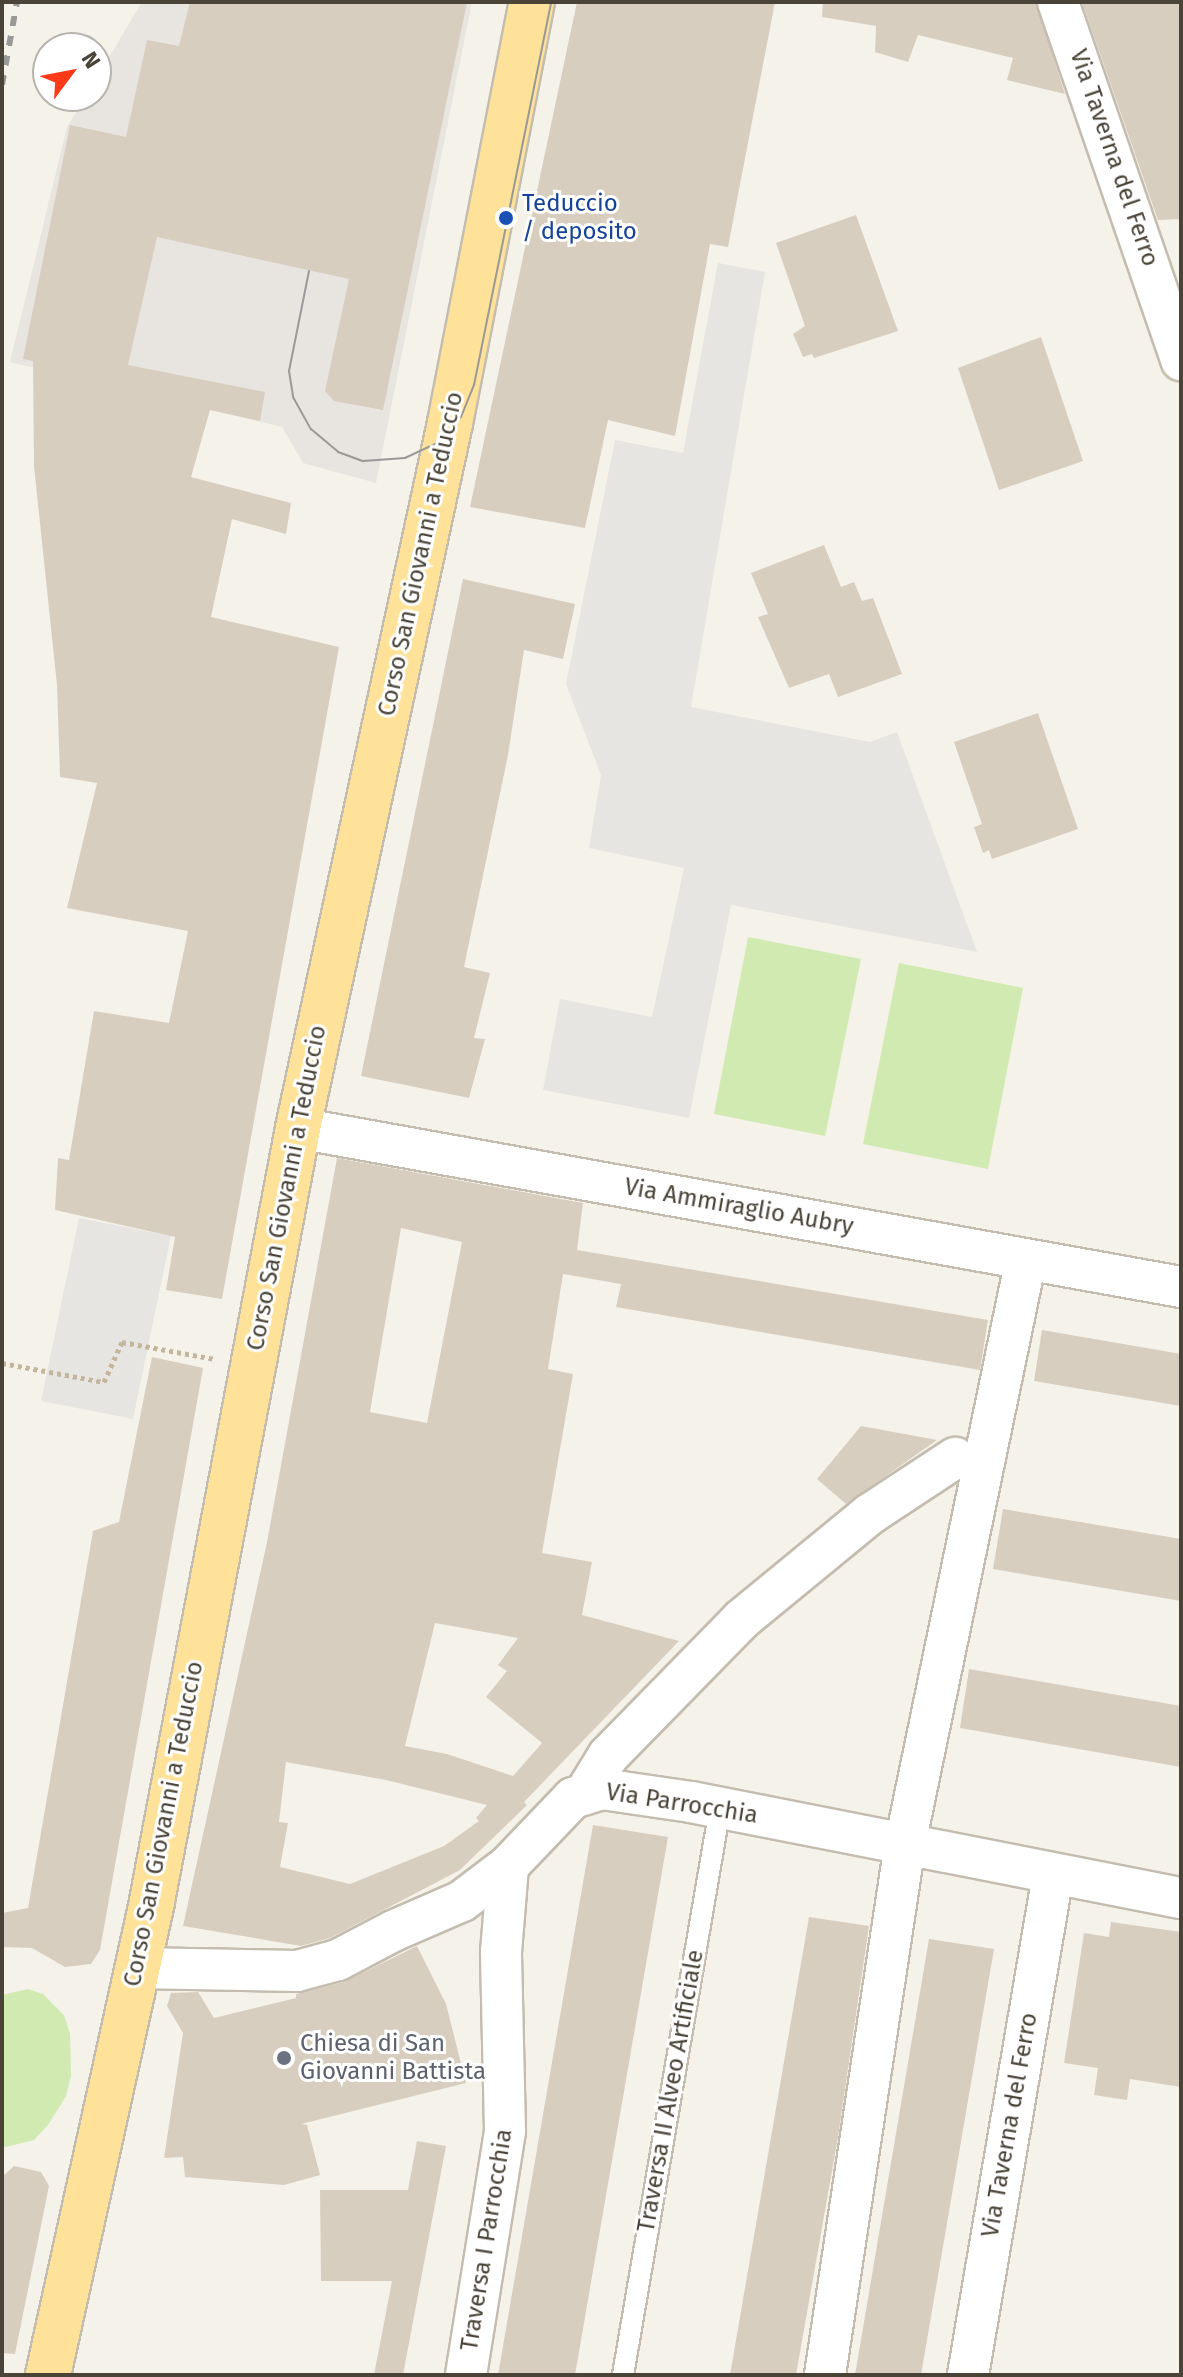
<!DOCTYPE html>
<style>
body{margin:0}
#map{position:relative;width:1183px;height:2377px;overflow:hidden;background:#f5f2ea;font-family:"Fira Sans",sans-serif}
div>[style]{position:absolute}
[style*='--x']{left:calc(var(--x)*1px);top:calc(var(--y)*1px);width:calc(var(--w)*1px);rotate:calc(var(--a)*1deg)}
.industrial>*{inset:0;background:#e8e4df}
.green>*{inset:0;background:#d1eab2}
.parking>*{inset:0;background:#e7e5e2}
.building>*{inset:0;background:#d8cebf}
.path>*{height:5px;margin-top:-2.5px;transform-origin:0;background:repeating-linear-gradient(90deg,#c4b69d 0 4px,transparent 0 8px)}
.roads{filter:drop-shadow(2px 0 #c4bdaf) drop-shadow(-2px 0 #c4bdaf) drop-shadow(0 2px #c4bdaf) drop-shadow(0 -2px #c4bdaf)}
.service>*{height:20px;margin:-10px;padding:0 10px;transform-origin:10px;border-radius:10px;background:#fff}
.minor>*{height:40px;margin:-20px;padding:0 20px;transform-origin:20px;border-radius:20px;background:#fff}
.primary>*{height:44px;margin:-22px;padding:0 22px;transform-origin:22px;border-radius:22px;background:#ffe29a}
.tram>*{height:2px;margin:-1px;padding:0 1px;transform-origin:1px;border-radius:1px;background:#999}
.rail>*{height:6px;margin-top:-3px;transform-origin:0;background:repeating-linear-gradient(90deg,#999 0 10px,transparent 0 20px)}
.dots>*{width:22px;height:22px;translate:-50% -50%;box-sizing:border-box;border:4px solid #fff;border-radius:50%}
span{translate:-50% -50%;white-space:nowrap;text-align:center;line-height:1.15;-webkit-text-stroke:6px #fff;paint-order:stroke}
.street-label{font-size:24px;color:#4a4338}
.transit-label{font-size:24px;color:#164399}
.left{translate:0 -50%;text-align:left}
.worship-label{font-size:24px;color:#5b616d}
.frame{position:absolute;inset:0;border:4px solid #4a4338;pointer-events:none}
.north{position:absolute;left:32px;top:32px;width:80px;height:80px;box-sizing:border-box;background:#fff;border:2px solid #b7b4af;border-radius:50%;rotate:58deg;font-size:22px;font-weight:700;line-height:32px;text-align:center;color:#4a4338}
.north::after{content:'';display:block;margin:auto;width:28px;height:36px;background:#ff3a18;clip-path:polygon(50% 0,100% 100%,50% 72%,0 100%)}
</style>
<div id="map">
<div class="industrial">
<div style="clip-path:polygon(142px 2px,472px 2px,376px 483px,303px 463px,282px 427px,10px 362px,67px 127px,86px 96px,96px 96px,96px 79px)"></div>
</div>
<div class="green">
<div style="clip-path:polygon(748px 937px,861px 959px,825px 1136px,714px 1114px)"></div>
<div style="clip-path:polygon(899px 963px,1023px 988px,988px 1169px,863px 1144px)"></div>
<div style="clip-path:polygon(28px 1989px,43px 1994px,64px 2015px,70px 2034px,71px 2076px,66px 2096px,48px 2125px,34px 2140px,6px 2147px,2px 2146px,2px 1995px)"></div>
</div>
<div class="parking">
<div style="clip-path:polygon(718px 263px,765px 272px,691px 707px,870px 742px,897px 732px,977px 952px,731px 905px,689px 1118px,543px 1090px,560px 999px,652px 1017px,684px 868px,589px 848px,601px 775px,566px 684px,615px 440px,683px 453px)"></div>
<div style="clip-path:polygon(79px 1218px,171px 1236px,133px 1419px,41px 1401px)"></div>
</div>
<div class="building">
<div style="clip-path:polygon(190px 2px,467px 2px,383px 410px,334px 401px,325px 391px,349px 279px,157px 237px,128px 365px,265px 392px,260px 421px,210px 410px,191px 477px,291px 503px,286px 534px,232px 519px,211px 617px,339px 647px,222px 1299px,166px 1290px,175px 1237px,55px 1210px,58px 1158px,69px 1160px,94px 1011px,169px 1023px,188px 931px,67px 908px,97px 783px,60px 777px,57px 685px,34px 466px,33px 361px,23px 359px,70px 125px,126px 137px,147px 40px,179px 46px)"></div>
<div style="clip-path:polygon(577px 2px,775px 2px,728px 247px,710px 244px,675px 436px,608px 420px,585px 528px,470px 507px)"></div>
<div style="clip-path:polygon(823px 2px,1036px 2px,1065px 94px,1007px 80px,1013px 58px,918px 35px,908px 62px,875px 52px,876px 26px,822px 17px)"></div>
<div style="clip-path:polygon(1082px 2px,1181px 2px,1181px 219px,1158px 220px)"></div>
<div style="clip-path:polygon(856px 215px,898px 331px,814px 358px,812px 354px,803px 357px,793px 334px,805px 326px,776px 243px)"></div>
<div style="clip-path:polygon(1041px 337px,1083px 461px,999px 490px,958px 368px)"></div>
<div style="clip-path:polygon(824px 545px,841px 587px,854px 582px,862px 601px,873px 598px,902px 674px,838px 697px,829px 674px,789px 688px,758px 617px,768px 614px,751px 573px)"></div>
<div style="clip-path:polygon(463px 579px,575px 604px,563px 659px,524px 650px,508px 755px,464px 967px,490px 973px,474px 1038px,485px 1039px,469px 1098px,361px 1076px)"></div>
<div style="clip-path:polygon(1038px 713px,1078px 829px,992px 859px,989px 850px,983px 853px,974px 827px,982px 824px,954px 742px)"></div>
<div style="clip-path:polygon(evenodd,337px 1158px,583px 1203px,577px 1250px,988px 1320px,980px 1370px,616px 1307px,621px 1284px,563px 1274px,548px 1369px,573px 1374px,542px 1553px,592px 1562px,582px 1615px,679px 1641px,524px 1802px,527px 1805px,460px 1870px,330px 1938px,301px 1946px,183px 1926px,267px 1542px,337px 1158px,401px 1228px,462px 1242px,427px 1423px,370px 1412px,401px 1228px,337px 1158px,435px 1623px,518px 1638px,498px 1665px,507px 1671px,486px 1697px,542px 1743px,513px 1776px,447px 1754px,405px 1746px,435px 1623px,337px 1158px,286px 1762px,386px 1780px,487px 1805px,476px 1818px,479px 1821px,444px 1846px,350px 1884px,280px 1867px,288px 1823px,279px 1822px,286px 1762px)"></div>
<div style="clip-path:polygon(1042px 1330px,1181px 1354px,1181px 1406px,1034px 1381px)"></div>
<div style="clip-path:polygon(152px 1357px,203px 1368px,100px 1950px,91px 1964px,65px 1967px,32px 1948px,2px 1947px,2px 1913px,28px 1908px,93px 1531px,119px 1522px)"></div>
<div style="clip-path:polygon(861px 1426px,937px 1440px,846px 1504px,817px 1479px)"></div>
<div style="clip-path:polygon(1003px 1509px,1181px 1539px,1181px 1601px,993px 1569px)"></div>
<div style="clip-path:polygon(969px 1669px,1181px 1706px,1181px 1767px,960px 1728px)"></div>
<div style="clip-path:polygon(593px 1825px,668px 1837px,575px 2375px,498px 2375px)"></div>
<div style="clip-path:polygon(809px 1917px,869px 1926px,838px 2137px,796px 2375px,730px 2375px)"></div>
<div style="clip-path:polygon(1111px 1922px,1181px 1932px,1181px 2087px,1130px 2079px,1127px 2100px,1094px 2095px,1098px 2068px,1064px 2063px,1084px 1933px,1109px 1937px)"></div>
<div style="clip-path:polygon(929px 1939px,994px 1949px,921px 2375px,855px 2375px)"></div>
<div style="clip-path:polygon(417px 1946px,446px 2004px,466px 2083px,301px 2124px,307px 2125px,320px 2175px,284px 2185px,185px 2177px,183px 2157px,164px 2158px,183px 2033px,167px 2006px,171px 1993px,198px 1992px,214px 2018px,296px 1998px,296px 1994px,344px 1982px)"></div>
<div style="clip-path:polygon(417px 2141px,446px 2146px,403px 2375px,374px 2375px,392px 2281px,321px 2281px,320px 2190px,408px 2190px)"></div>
<div style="clip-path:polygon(14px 2166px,41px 2172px,49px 2186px,15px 2354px,2px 2353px,2px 2177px)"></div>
</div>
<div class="path">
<div style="--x:2;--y:1363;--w:104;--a:10.6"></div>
<div style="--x:104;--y:1382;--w:44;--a:-65.8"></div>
<div style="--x:122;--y:1342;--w:95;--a:10.4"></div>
</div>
<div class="roads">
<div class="service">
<div style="--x:623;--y:2375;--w:575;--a:-80.29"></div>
</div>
<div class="minor">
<div style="--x:1058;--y:2;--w:379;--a:71"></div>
<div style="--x:298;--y:1128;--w:897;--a:10.21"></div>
<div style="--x:586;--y:1792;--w:42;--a:-58.6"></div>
<div style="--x:608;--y:1756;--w:192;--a:-45.6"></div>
<div style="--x:742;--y:1619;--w:166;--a:-39.4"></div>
<div style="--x:870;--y:1514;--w:102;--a:-33.4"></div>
<div style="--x:137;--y:1968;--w:160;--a:1.1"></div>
<div style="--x:297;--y:1971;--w:42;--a:-15"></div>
<div style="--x:338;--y:1960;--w:62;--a:-27.8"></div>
<div style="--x:393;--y:1931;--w:75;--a:-23.5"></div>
<div style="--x:462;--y:1901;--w:58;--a:-37.3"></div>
<div style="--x:508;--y:1866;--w:94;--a:-46.3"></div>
<div style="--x:573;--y:1798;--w:30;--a:-17"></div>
<div style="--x:602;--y:1789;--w:90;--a:8.3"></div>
<div style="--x:691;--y:1802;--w:499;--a:11.1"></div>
<div style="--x:466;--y:2375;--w:247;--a:-80.9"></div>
<div style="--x:505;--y:2131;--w:179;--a:-91.3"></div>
<div style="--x:501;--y:1952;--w:86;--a:-85.3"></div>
<div style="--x:825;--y:2375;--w:537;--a:-81.43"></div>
<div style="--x:905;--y:1844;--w:597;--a:-78.31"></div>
<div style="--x:968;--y:2375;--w:507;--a:-80.35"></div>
</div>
<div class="primary">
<div style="--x:48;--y:2375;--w:485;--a:-77.6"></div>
<div style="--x:152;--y:1901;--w:787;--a:-79.3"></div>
<div style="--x:298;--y:1128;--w:721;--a:-77.83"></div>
<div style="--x:450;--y:423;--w:429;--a:-79"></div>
</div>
</div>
<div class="tram">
<div style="--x:309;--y:271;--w:102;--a:101.3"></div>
<div style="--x:289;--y:371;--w:26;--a:81"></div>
<div style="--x:293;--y:397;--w:37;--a:61"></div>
<div style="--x:311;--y:429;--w:35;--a:40"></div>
<div style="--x:338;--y:452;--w:27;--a:20"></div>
<div style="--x:363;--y:461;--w:42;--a:-4.1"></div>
<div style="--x:405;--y:458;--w:38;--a:-25"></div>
<div style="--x:439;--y:442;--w:33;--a:-49"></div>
<div style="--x:461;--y:417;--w:35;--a:-68"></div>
<div style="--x:474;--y:385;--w:391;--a:-78.6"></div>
</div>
<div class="rail">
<div style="--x:2;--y:85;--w:84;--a:-79.8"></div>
</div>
<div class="dots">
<div style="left:506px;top:218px;background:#1a4fb4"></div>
<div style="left:284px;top:2058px;background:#6b7280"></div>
</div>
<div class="street-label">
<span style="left:1114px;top:158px;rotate:71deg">Via Taverna del Ferro</span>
<span style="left:421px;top:554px;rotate:-78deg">Corso San Giovanni a Teduccio</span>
<span style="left:287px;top:1188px;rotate:-79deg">Corso San Giovanni a Teduccio</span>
<span style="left:739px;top:1207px;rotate:10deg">Via Ammiraglio Aubry</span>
<span style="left:682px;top:1804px;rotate:9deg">Via Parrocchia</span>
<span style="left:164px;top:1824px;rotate:-79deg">Corso San Giovanni a Teduccio</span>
<span style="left:671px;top:2091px;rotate:-80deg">Traversa II Alveo Artificiale</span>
<span style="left:1010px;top:2125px;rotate:-80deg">Via Taverna del Ferro</span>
<span style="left:487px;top:2240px;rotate:-81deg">Traversa I Parrocchia</span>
</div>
<div class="transit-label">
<span class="left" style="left:522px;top:218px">Teduccio<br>/ deposito</span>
</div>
<div class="worship-label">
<span class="left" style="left:300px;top:2058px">Chiesa di San<br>Giovanni Battista</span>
</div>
<div class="frame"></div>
<div class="north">N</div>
</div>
